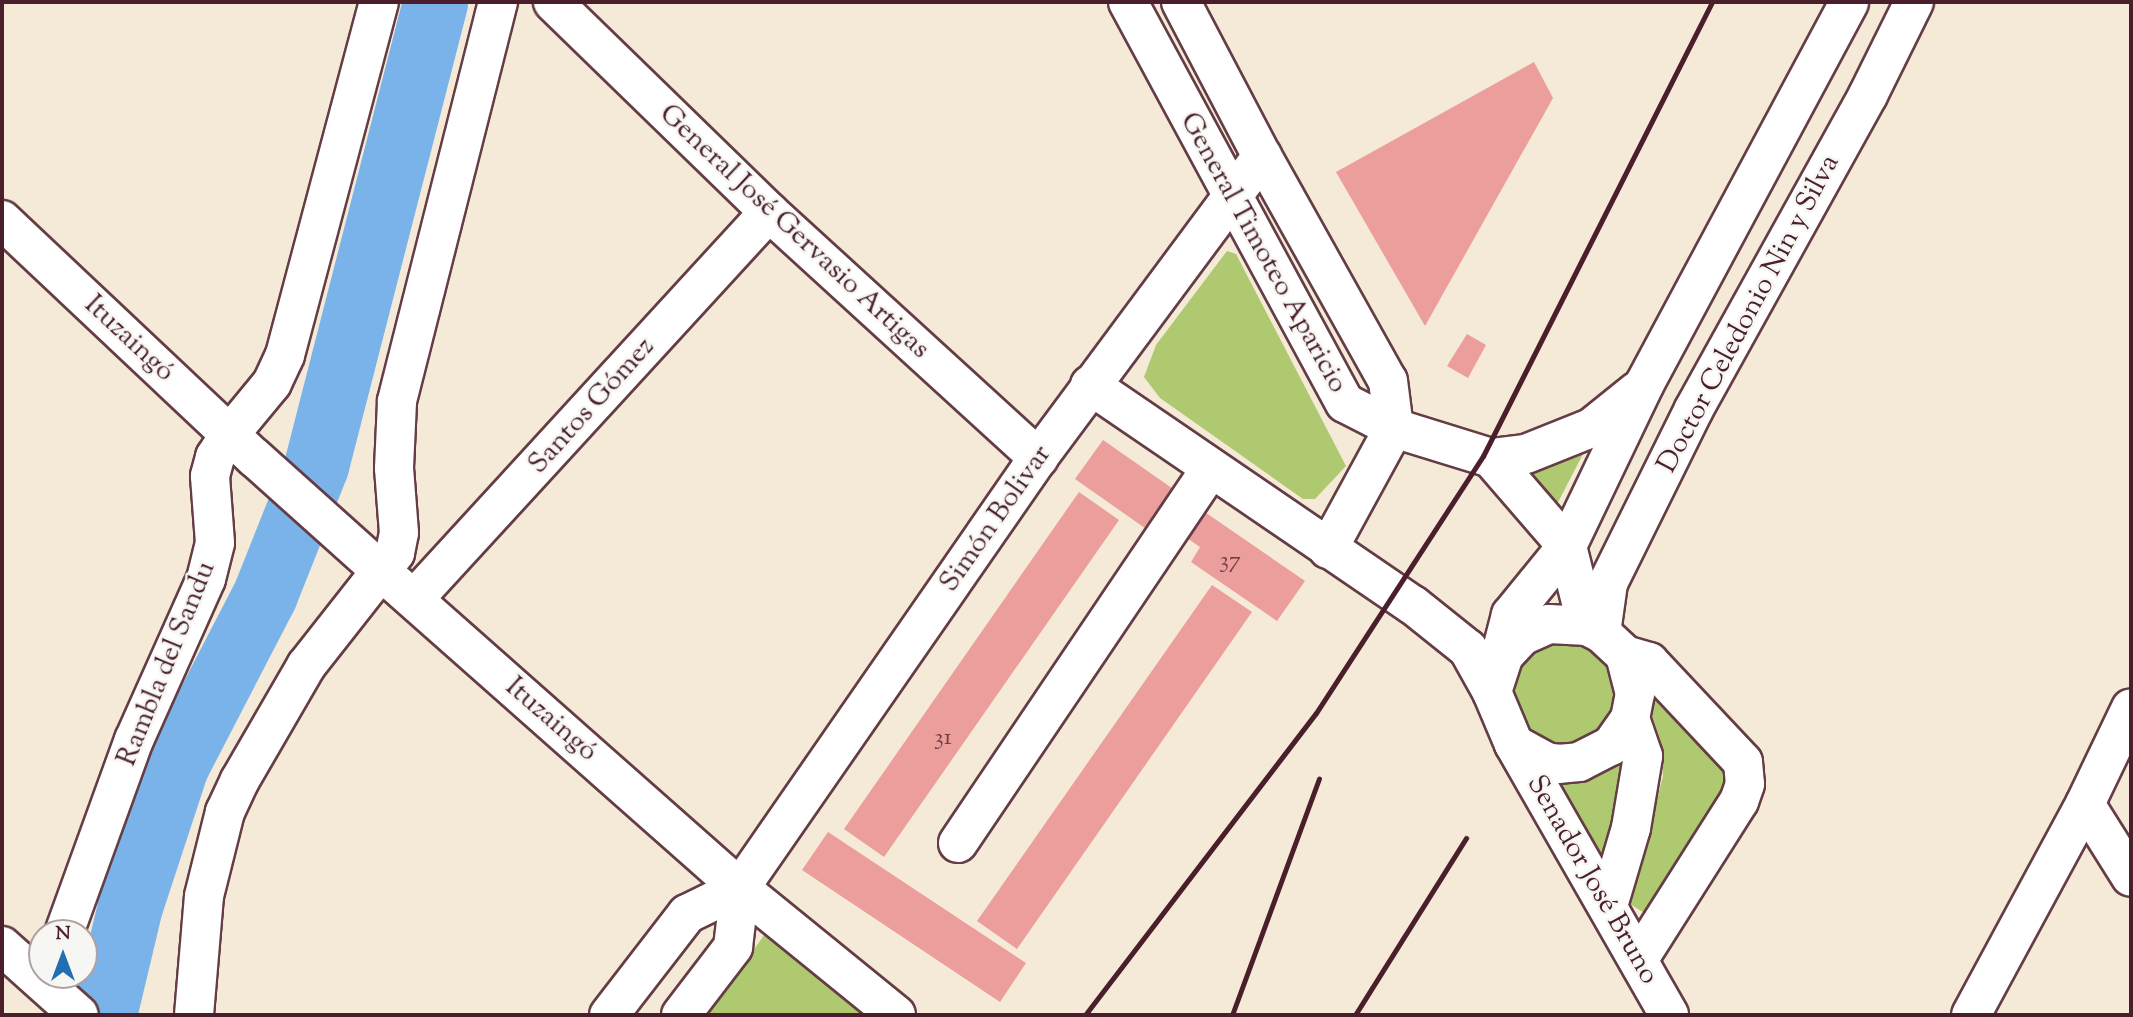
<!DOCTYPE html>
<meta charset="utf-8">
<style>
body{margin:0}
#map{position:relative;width:2133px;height:1017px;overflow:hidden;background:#f5e9d7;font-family:"Sorts Mill Goudy",serif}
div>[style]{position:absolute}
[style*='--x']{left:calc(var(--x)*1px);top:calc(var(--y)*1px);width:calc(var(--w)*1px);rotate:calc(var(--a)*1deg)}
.green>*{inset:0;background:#aec96f}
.round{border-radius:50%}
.river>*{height:65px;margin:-32.5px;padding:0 32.5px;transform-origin:32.5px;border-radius:32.5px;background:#79b3ea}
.building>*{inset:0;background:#eb9e9b}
.roads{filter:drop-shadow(2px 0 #643d45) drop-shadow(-2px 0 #643d45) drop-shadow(0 2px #643d45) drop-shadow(0 -2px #643d45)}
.minor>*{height:38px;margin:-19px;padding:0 19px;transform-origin:19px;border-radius:19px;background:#fff}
.rail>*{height:5px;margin:-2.5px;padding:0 2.5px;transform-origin:2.5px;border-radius:2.5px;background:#4a1f2b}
span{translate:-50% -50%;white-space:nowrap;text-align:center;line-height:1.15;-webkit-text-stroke:5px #f6f6f2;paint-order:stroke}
.number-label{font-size:24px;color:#723f47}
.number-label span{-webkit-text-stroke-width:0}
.street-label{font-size:28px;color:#4a1f2b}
.frame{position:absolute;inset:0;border:4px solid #4a1f2b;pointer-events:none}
.north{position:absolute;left:28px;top:919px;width:70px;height:70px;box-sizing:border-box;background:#f6f6f2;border:2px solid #b1a0a2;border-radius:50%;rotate:0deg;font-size:19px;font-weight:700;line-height:28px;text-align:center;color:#4a1f2b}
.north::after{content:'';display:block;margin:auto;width:24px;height:32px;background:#1f6fb2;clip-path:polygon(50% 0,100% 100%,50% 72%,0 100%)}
</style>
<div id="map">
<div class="green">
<div style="clip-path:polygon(1227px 251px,1236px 254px,1346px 466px,1315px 499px,1303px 499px,1160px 398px,1144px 377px,1156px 345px)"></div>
<div style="clip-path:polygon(1583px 454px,1555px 508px,1514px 466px,1565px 458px)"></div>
<div class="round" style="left:1515px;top:643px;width:100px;height:100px"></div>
<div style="clip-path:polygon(1637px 671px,1729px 769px,1732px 787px,1646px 914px,1630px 904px,1663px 776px,1660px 739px)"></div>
<div style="clip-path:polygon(1618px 763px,1626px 767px,1605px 874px,1556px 781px,1598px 775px)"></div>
<div style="clip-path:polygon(769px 928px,884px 1015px,708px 1015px)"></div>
</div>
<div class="river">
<div style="--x:104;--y:1015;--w:112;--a:-76.6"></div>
<div style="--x:130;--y:906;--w:147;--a:-71.8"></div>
<div style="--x:176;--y:766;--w:194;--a:-62.6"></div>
<div style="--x:265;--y:594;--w:138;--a:-68.3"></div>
<div style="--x:316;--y:466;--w:479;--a:-75.6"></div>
</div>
<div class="building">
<div style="clip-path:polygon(1534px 62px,1553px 98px,1425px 326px,1336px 172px)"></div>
<div style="clip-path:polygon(1467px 334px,1486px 345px,1468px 378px,1447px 366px)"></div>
<div style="clip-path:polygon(1103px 440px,1179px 493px,1152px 533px,1075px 479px)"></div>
<div style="clip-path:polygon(1079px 492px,1119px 520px,884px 857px,844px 829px)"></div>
<div style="clip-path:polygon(1196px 506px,1305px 581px,1277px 621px,1191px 562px,1200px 547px,1178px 532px)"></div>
<div style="clip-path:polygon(1212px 585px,1252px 612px,1017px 949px,977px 921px)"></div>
<div style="clip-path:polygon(828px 832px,1026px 963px,1000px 1002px,802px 870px)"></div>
</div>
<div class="roads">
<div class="minor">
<div style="--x:553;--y:2;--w:301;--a:44.2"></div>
<div style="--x:769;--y:212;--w:365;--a:42.4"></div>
<div style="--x:1128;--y:2;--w:456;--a:61.6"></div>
<div style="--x:1345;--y:403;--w:55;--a:27"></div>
<div style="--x:1394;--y:428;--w:102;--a:17.2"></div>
<div style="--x:1491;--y:458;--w:116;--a:49.2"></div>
<div style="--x:1567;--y:546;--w:82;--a:76"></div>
<div style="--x:1181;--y:2;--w:174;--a:62.3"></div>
<div style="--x:1262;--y:156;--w:258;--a:60.8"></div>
<div style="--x:1388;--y:381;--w:47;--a:82.7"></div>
<div style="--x:2;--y:220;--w:347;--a:43.3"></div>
<div style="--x:255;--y:458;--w:168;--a:41.9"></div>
<div style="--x:380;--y:570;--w:480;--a:41.5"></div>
<div style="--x:740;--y:888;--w:201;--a:39.1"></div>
<div style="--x:1090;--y:385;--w:391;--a:34.3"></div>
<div style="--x:1413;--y:605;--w:70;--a:38.7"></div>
<div style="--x:1468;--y:649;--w:49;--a:60.8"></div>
<div style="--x:1491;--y:458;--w:35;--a:-7"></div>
<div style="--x:1526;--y:454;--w:70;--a:-21.8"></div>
<div style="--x:1591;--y:428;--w:59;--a:-38.8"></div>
<div style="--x:1328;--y:549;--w:138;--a:-61.4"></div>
<div style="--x:414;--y:599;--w:525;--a:-47.47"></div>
<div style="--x:1601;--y:633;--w:50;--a:-82"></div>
<div style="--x:1608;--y:583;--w:194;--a:-63.7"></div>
<div style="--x:1694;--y:409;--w:359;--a:-61"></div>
<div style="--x:1868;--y:95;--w:104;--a:-63.7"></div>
<div style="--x:1625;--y:655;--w:25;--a:16"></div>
<div style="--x:1649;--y:662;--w:137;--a:46.8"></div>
<div style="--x:1743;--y:762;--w:22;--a:85"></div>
<div style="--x:1745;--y:784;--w:18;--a:109"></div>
<div style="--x:1739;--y:801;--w:188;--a:122.4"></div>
<div style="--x:1497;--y:669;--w:56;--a:-75.5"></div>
<div style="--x:1511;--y:615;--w:89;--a:-50.9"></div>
<div style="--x:1567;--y:546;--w:178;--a:-64.4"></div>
<div style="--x:1644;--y:385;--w:434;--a:-61.8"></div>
<div style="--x:1514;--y:744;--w:37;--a:29"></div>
<div style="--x:1546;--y:762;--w:12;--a:9"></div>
<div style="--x:1558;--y:764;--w:21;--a:-5"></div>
<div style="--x:1579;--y:762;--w:36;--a:-27"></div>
<div style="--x:1611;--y:746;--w:33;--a:-55"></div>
<div style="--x:1630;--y:719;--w:25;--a:-79"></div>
<div style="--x:1635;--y:694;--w:40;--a:-104.4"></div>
<div style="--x:1625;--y:655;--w:33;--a:-137"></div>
<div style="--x:1601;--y:633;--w:16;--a:-153"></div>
<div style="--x:1587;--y:626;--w:38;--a:-177"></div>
<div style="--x:1549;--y:624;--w:30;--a:156"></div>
<div style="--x:1522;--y:636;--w:26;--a:133"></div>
<div style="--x:1504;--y:655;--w:39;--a:108"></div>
<div style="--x:1492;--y:692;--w:56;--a:67.1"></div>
<div style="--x:1514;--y:744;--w:312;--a:60.2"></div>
<div style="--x:2085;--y:804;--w:86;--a:57.8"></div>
<div style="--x:958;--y:843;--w:452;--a:-56"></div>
<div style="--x:1608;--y:906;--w:81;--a:-73.6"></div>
<div style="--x:1631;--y:828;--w:73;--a:-80.5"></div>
<div style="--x:1643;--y:756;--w:39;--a:-109"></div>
<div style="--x:64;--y:933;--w:205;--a:-70.1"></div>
<div style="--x:134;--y:740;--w:176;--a:-65.9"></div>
<div style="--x:206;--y:579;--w:37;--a:-76"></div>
<div style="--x:215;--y:543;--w:67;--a:-94.3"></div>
<div style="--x:210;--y:476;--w:20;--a:-75"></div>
<div style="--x:215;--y:457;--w:27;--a:-57"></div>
<div style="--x:230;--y:434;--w:66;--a:-50.5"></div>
<div style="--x:272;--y:383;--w:31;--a:-65"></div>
<div style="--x:285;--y:355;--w:365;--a:-75.1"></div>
<div style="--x:2;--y:946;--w:103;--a:41.9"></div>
<div style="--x:194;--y:1015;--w:119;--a:-85.2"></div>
<div style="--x:204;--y:896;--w:87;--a:-76"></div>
<div style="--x:225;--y:812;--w:35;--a:-65"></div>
<div style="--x:240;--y:780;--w:132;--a:-59.9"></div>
<div style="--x:306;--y:666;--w:144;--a:-51.8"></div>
<div style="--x:395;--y:553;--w:20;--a:-79"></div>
<div style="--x:399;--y:533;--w:65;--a:-94.4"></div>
<div style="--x:394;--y:468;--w:67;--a:-87.4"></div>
<div style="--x:397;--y:401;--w:412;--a:-75.8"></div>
<div style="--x:609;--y:1015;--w:128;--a:-52.3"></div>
<div style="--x:687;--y:914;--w:59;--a:-26.1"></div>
<div style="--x:681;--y:1015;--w:86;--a:-52.6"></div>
<div style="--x:733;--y:947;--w:59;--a:-83.2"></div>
<div style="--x:740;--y:888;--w:523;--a:-55.28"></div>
<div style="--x:1038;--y:458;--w:376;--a:-53.4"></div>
<div style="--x:1971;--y:1015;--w:240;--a:-61.6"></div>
<div style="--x:2085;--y:804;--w:106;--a:-64.4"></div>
</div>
</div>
<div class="rail">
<div style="--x:1085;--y:1015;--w:380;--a:-52.6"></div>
<div style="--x:1316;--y:713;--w:306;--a:-57"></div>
<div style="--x:1483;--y:456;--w:508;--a:-63.23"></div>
<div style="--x:1232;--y:1015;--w:252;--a:-69.8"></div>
<div style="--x:1355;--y:1015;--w:209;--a:-57.9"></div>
</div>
<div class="number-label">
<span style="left:1230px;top:562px">37</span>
<span style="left:943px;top:739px">31</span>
</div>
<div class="street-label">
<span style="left:794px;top:232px;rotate:43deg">General José Gervasio Artigas</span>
<span style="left:1263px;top:253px;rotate:61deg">General Timoteo Aparicio</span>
<span style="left:1749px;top:314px;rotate:-62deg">Doctor Celedonio Nin y Silva</span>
<span style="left:129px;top:339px;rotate:43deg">Ituzaingó</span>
<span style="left:592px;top:406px;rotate:-48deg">Santos Gómez</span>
<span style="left:996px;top:519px;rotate:-55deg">Simón Bolivar</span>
<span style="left:167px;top:664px;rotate:-68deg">Rambla del Sandu</span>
<span style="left:551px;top:720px;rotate:41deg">Ituzaingó</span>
<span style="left:1592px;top:880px;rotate:60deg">Senador José Bruno</span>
</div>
<div class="frame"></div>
<div class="north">N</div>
</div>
